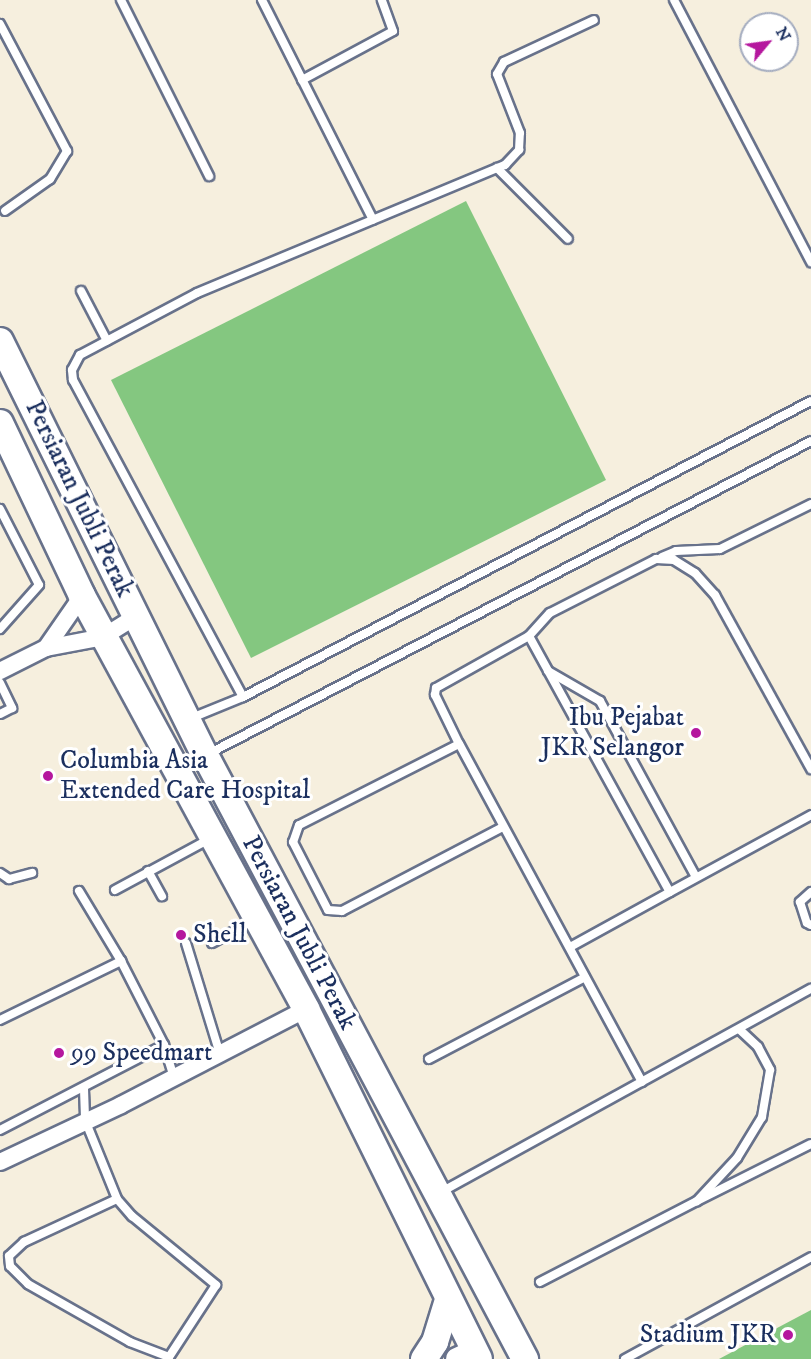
<!DOCTYPE html>
<style>
body{margin:0}
#map{position:relative;width:811px;height:1359px;overflow:hidden;background:#f6efde;font-family:"IM FELL DW Pica",serif}
div>[style]{position:absolute}
[style*='--x']{left:calc(var(--x)*1px);top:calc(var(--y)*1px);width:calc(var(--w)*1px);rotate:calc(var(--a)*1deg)}
.green>*{inset:0;background:#84c780}
.roads{filter:drop-shadow(2px 0 #68728b) drop-shadow(-2px 0 #68728b) drop-shadow(0 2px #68728b) drop-shadow(0 -2px #68728b)}
.lane>*{height:8px;margin:-4px;padding:0 4px;transform-origin:4px;border-radius:4px;background:#fff}
.street>*{height:16px;margin:-8px;padding:0 8px;transform-origin:8px;border-radius:8px;background:#fff}
.secondary>*{height:22px;margin:-11px;padding:0 11px;transform-origin:11px;border-radius:11px;background:#fff}
.primary>*{height:26px;margin:-13px;padding:0 13px;transform-origin:13px;border-radius:13px;background:#fff}
.dots>*{width:16px;height:16px;translate:-50% -50%;box-sizing:border-box;border:3px solid #fff;border-radius:50%}
span{translate:-50% -50%;white-space:nowrap;text-align:center;line-height:1.15;-webkit-text-stroke:6px #fff;paint-order:stroke}
.street-label{font-size:26px;color:#1b2f5e}
.poi-label{font-size:26px;color:#1b2f5e}
.right{translate:-100% -50%;text-align:right}
.left{translate:0 -50%;text-align:left}
.north{position:absolute;left:739px;top:12px;width:60px;height:60px;box-sizing:border-box;background:#fff;border:2px solid #a4acbf;border-radius:50%;rotate:61deg;font-size:16px;font-weight:700;line-height:24px;text-align:center;color:#1b2f5e}
.north::after{content:'';display:block;margin:auto;width:21px;height:27px;background:#b5179e;clip-path:polygon(50% 0,100% 100%,50% 72%,0 100%)}
</style>
<div id="map">
<div class="green">
<div style="clip-path:polygon(466px 201px,606px 480px,251px 658px,111px 380px)"></div>
<div style="clip-path:polygon(811px 1310px,811px 1359px,719px 1359px)"></div>
</div>
<div class="roads">
<div class="lane">
<div style="--x:121;--y:0;--w:197;--a:63.4"></div>
<div style="--x:262;--y:0;--w:246;--a:63.2"></div>
<div style="--x:674;--y:0;--w:296;--a:62.4"></div>
<div style="--x:0;--y:24;--w:144;--a:62.2"></div>
<div style="--x:67;--y:151;--w:33;--a:121"></div>
<div style="--x:50;--y:179;--w:55;--a:144.6"></div>
<div style="--x:302;--y:80;--w:103;--a:-28.3"></div>
<div style="--x:393;--y:31;--w:33;--a:-110"></div>
<div style="--x:497;--y:168;--w:100;--a:45"></div>
<div style="--x:81;--y:291;--w:56;--a:62.5"></div>
<div style="--x:0;--y:509;--w:85;--a:62.8"></div>
<div style="--x:39;--y:585;--w:59;--a:131.6"></div>
<div style="--x:662;--y:557;--w:15;--a:-23"></div>
<div style="--x:676;--y:551;--w:44;--a:-2.6"></div>
<div style="--x:720;--y:549;--w:102;--a:-26.3"></div>
<div style="--x:529;--y:636;--w:292;--a:61.2"></div>
<div style="--x:670;--y:892;--w:114;--a:151.2"></div>
<div style="--x:548;--y:671;--w:60;--a:30"></div>
<div style="--x:600;--y:701;--w:200;--a:61.4"></div>
<div style="--x:0;--y:683;--w:28;--a:64"></div>
<div style="--x:12;--y:708;--w:13;--a:153"></div>
<div style="--x:243;--y:697;--w:360;--a:-118.2"></div>
<div style="--x:73;--y:380;--w:10;--a:-96"></div>
<div style="--x:72;--y:370;--w:17;--a:-62"></div>
<div style="--x:80;--y:355;--w:132;--a:-27.9"></div>
<div style="--x:197;--y:293;--w:334;--a:-22.6"></div>
<div style="--x:505;--y:165;--w:21;--a:-47"></div>
<div style="--x:519;--y:150;--w:17;--a:-87"></div>
<div style="--x:520;--y:133;--w:63;--a:-111.3"></div>
<div style="--x:497;--y:74;--w:14;--a:-60"></div>
<div style="--x:504;--y:62;--w:99;--a:-25"></div>
<div style="--x:189;--y:719;--w:58;--a:-22.2"></div>
<div style="--x:243;--y:697;--w:640;--a:-27.53"></div>
<div style="--x:459;--y:744;--w:179;--a:153.1"></div>
<div style="--x:299;--y:825;--w:18;--a:109"></div>
<div style="--x:293;--y:842;--w:76;--a:62.8"></div>
<div style="--x:328;--y:910;--w:14;--a:4"></div>
<div style="--x:342;--y:911;--w:182;--a:-27.6"></div>
<div style="--x:208;--y:754;--w:679;--a:-27.43"></div>
<div style="--x:148;--y:871;--w:29;--a:61"></div>
<div style="--x:0;--y:873;--w:11;--a:34"></div>
<div style="--x:9;--y:879;--w:24;--a:-15"></div>
<div style="--x:115;--y:890;--w:109;--a:-28.4"></div>
<div style="--x:79;--y:891;--w:82;--a:59"></div>
<div style="--x:121;--y:961;--w:94;--a:62.9"></div>
<div style="--x:164;--y:1045;--w:34;--a:73"></div>
<div style="--x:670;--y:892;--w:161;--a:-28.6"></div>
<div style="--x:811;--y:892;--w:15;--a:138"></div>
<div style="--x:800;--y:902;--w:22;--a:72"></div>
<div style="--x:807;--y:923;--w:4;--a:27"></div>
<div style="--x:186;--y:943;--w:116;--a:73"></div>
<div style="--x:212;--y:943;--w:48;--a:-28.7"></div>
<div style="--x:0;--y:1020;--w:135;--a:-26"></div>
<div style="--x:739;--y:1029;--w:26;--a:43"></div>
<div style="--x:758;--y:1047;--w:26;--a:62"></div>
<div style="--x:770;--y:1070;--w:48;--a:99.7"></div>
<div style="--x:762;--y:1117;--w:48;--a:121.4"></div>
<div style="--x:737;--y:1158;--w:59;--a:132.9"></div>
<div style="--x:697;--y:1201;--w:127;--a:-26.6"></div>
<div style="--x:429;--y:1059;--w:176;--a:-27.7"></div>
<div style="--x:642;--y:1082;--w:384;--a:-118.4"></div>
<div style="--x:459;--y:744;--w:55;--a:-116.1"></div>
<div style="--x:435;--y:695;--w:7;--a:-82"></div>
<div style="--x:436;--y:688;--w:107;--a:-29.2"></div>
<div style="--x:529;--y:636;--w:31;--a:-48"></div>
<div style="--x:550;--y:613;--w:119;--a:-27"></div>
<div style="--x:656;--y:559;--w:18;--a:3"></div>
<div style="--x:674;--y:560;--w:25;--a:32"></div>
<div style="--x:695;--y:573;--w:30;--a:48"></div>
<div style="--x:715;--y:595;--w:199;--a:61.1"></div>
<div style="--x:84;--y:1089;--w:31;--a:88"></div>
<div style="--x:85;--y:1120;--w:85;--a:67.9"></div>
<div style="--x:117;--y:1199;--w:23;--a:49"></div>
<div style="--x:132;--y:1216;--w:109;--a:39.4"></div>
<div style="--x:216;--y:1285;--w:86;--a:123.1"></div>
<div style="--x:169;--y:1357;--w:42;--a:-159"></div>
<div style="--x:130;--y:1342;--w:117;--a:-150.4"></div>
<div style="--x:28;--y:1284;--w:25;--a:-135"></div>
<div style="--x:10;--y:1266;--w:10;--a:-96"></div>
<div style="--x:9;--y:1256;--w:21;--a:-43"></div>
<div style="--x:24;--y:1242;--w:102;--a:-24.8"></div>
<div style="--x:0;--y:1130;--w:185;--a:-27.4"></div>
<div style="--x:441;--y:1192;--w:422;--a:-28.8"></div>
<div style="--x:540;--y:1282;--w:177;--a:-27.3"></div>
<div style="--x:625;--y:1359;--w:212;--a:-28.7"></div>
</div>
<div class="street">
<div style="--x:46;--y:648;--w:63;--a:-55.3"></div>
<div style="--x:0;--y:671;--w:51;--a:-26.6"></div>
<div style="--x:46;--y:648;--w:58;--a:-10.9"></div>
<div style="--x:103;--y:637;--w:39;--a:-32"></div>
<div style="--x:0;--y:1162;--w:134;--a:-25.2"></div>
<div style="--x:121;--y:1105;--w:208;--a:-27.4"></div>
</div>
<div class="secondary">
<div style="--x:457;--y:1359;--w:19;--a:-25"></div>
</div>
<div class="primary">
<div style="--x:0;--y:341;--w:462;--a:63.7"></div>
<div style="--x:205;--y:755;--w:684;--a:62.09"></div>
<div style="--x:0;--y:423;--w:191;--a:64.6"></div>
<div style="--x:82;--y:596;--w:470;--a:61.5"></div>
<div style="--x:306;--y:1009;--w:390;--a:63.7"></div>
<div style="--x:424;--y:1359;--w:20;--a:-57"></div>
<div style="--x:435;--y:1342;--w:44;--a:-72.8"></div>
</div>
</div>
<div class="dots">
<div style="left:696px;top:733px;background:#b5179e"></div>
<div style="left:48px;top:776px;background:#b5179e"></div>
<div style="left:181px;top:935px;background:#b5179e"></div>
<div style="left:59px;top:1053px;background:#b5179e"></div>
<div style="left:788px;top:1335px;background:#b5179e"></div>
</div>
<div class="street-label">
<span style="left:79px;top:499px;rotate:64deg">Persiaran Jubli Perak</span>
<span style="left:299px;top:933px;rotate:62deg">Persiaran Jubli Perak</span>
</div>
<div class="poi-label">
<span class="right" style="left:684px;top:733px">Ibu Pejabat<br>JKR Selangor</span>
<span class="left" style="left:60px;top:776px">Columbia Asia<br>Extended Care Hospital</span>
<span class="left" style="left:193px;top:935px">Shell</span>
<span class="left" style="left:71px;top:1053px">99 Speedmart</span>
<span class="right" style="left:776px;top:1335px">Stadium JKR</span>
</div>
<div class="north">N</div>
</div>
